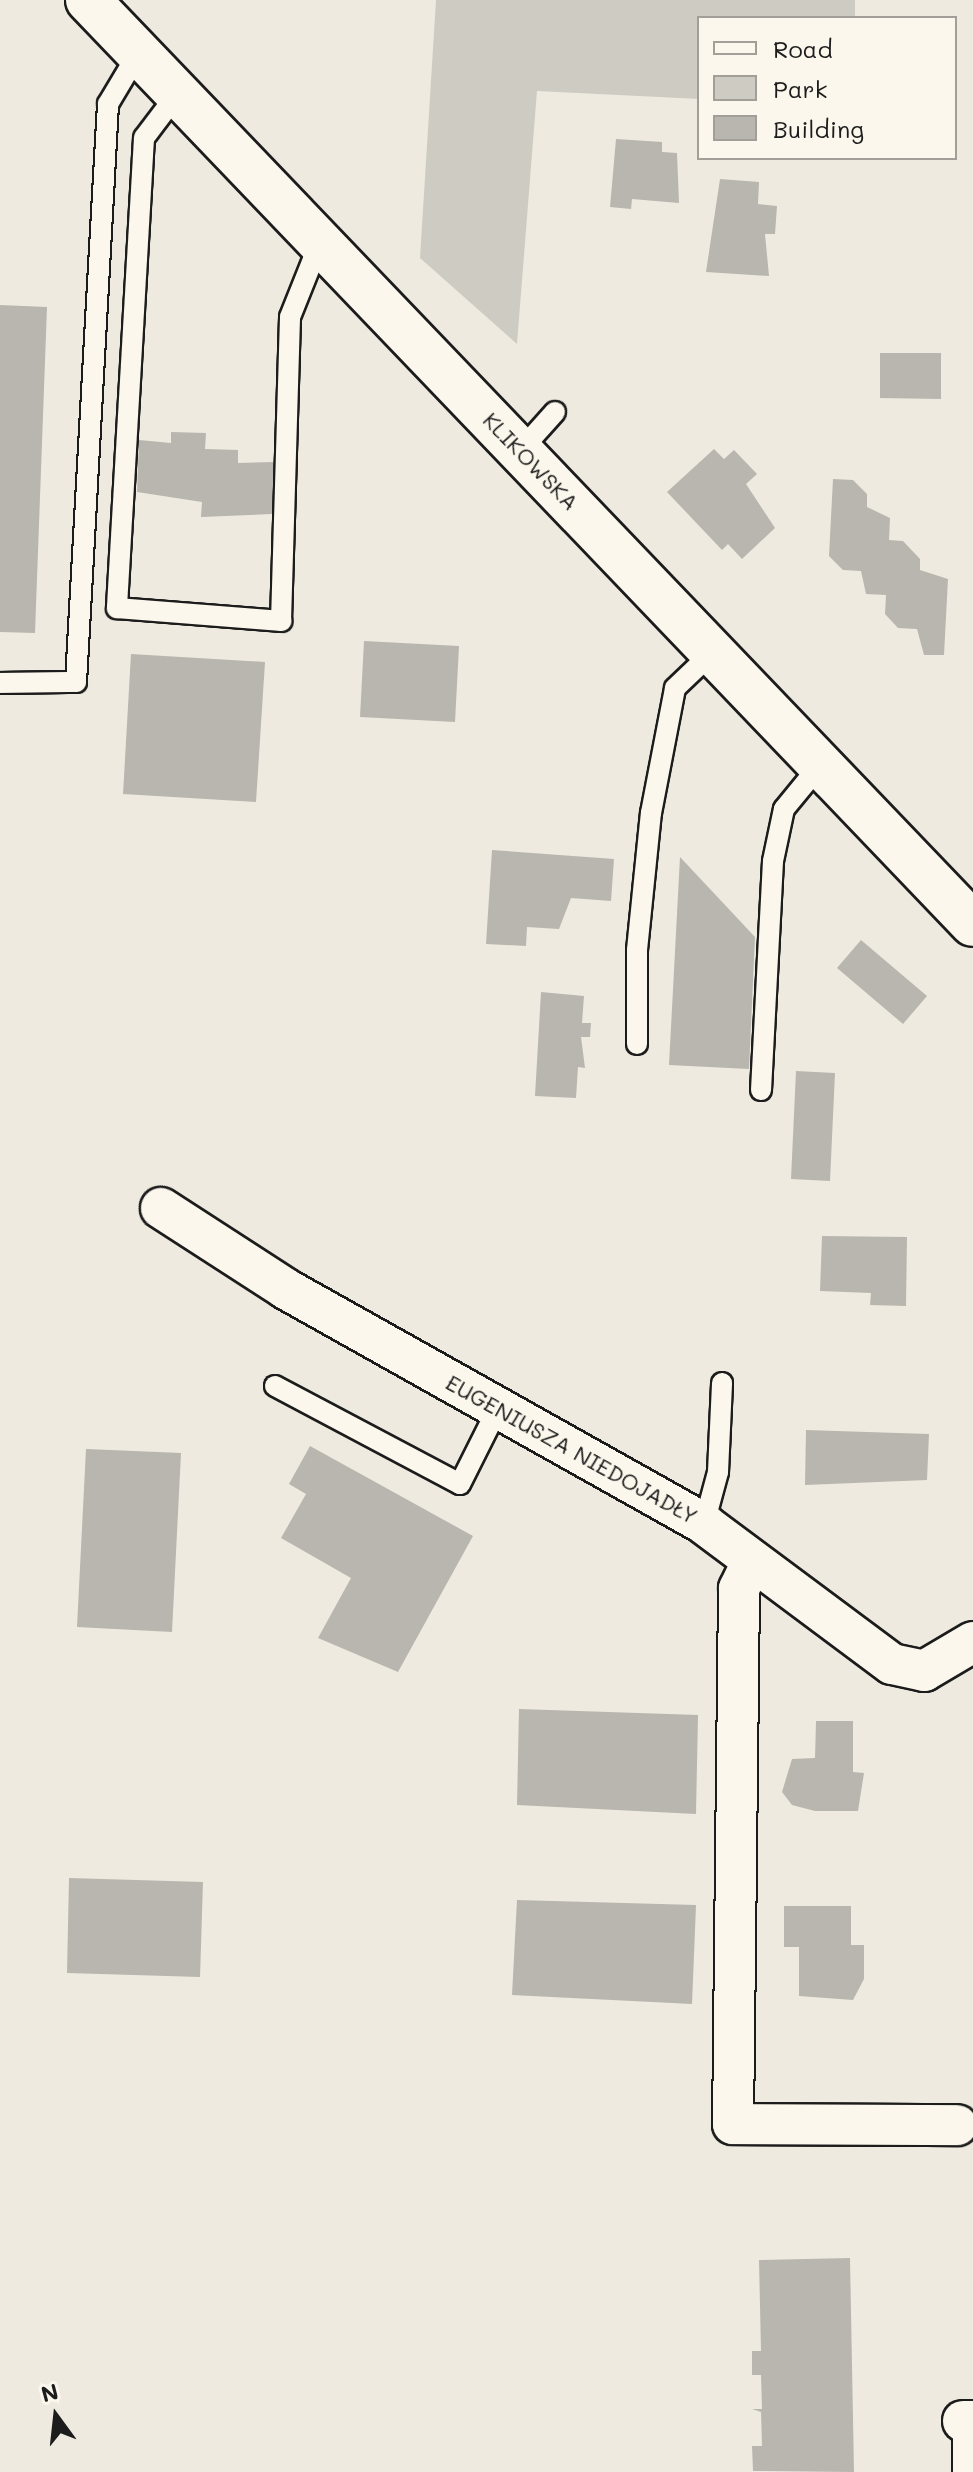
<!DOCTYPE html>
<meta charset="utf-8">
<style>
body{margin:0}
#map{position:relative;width:973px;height:2472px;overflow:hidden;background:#eeeadf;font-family:Mali,sans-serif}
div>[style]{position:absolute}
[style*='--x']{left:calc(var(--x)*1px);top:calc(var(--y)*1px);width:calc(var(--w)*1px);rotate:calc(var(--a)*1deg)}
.green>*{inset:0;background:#ceccc2}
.building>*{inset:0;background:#b9b6af}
.roads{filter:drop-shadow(2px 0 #1c1c1c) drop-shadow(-2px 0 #1c1c1c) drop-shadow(0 2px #1c1c1c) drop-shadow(0 -2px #1c1c1c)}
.service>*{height:20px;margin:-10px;padding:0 10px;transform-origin:10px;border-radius:10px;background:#fbf7ec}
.minor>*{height:40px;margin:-20px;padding:0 20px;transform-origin:20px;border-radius:20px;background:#fbf7ec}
.tertiary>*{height:44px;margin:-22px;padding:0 22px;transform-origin:22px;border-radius:22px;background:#fbf7ec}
span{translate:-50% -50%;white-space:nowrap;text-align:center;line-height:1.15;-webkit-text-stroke:6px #fbf7ec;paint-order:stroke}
.street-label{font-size:22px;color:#1c1c1c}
.legend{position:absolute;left:697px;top:16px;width:260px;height:144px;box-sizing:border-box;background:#fbf7ec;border:2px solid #a29f99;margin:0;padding:10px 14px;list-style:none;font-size:24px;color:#1c1c1c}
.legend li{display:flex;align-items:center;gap:16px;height:40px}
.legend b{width:40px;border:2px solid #a29f99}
.north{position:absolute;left:16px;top:2376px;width:80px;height:80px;-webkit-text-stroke:6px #fbf7ec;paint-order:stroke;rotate:345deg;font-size:22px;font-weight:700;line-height:32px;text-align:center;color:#1c1c1c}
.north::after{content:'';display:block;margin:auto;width:28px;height:36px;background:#1c1c1c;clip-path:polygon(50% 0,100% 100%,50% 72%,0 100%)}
</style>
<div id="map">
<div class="green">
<div style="clip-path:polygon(436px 0,855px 0,855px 18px,699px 18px,699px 99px,537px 91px,517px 344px,420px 258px)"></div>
</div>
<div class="building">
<div style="clip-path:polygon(616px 139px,662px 142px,662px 152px,677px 153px,679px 203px,632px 199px,631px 209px,610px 207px)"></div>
<div style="clip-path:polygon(720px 179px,759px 182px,758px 204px,777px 206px,775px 234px,765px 234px,769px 276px,706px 272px)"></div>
<div style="clip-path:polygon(0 305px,47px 307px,35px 633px,0 632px)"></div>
<div style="clip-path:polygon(880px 353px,941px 353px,941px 399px,880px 398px)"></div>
<div style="clip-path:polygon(171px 432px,206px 433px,205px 449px,238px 450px,238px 463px,275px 462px,272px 514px,201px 517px,202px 502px,137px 492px,139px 440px,171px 443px)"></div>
<div style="clip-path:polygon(714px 449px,724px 459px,734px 450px,757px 474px,746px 484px,775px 528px,742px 559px,728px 544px,722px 550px,667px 492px)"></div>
<div style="clip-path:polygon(833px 479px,853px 480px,867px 494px,867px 507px,890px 518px,889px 540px,903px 541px,920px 559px,920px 570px,948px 579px,944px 655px,924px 655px,917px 629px,898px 628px,885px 614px,886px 595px,866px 594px,861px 571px,843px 570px,829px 556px)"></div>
<div style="clip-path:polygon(364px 641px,459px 646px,455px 722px,360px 717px)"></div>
<div style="clip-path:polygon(131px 654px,265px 662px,256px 802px,123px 794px)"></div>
<div style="clip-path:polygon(492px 850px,614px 859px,611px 901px,571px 898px,559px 929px,527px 927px,526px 946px,486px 944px)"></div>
<div style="clip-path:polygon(680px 857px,755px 937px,749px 1069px,669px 1065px)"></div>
<div style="clip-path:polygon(861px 940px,927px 996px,903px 1024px,837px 968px)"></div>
<div style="clip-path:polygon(541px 992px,584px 996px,582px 1023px,591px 1023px,590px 1037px,581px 1037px,585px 1068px,578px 1067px,576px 1098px,535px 1096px)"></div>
<div style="clip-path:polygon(796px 1071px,835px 1073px,830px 1181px,791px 1179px)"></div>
<div style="clip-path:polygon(822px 1236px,907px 1237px,906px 1306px,870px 1305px,871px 1293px,820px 1291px)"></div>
<div style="clip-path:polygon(806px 1430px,929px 1434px,927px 1480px,805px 1485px)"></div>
<div style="clip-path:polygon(310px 1446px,473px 1536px,398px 1672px,318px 1638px,351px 1578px,281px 1538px,306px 1494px,289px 1484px)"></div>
<div style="clip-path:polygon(86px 1449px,181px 1453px,172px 1632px,77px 1627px)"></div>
<div style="clip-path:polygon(519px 1709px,698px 1715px,696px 1814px,517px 1805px)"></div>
<div style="clip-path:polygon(816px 1721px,853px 1721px,853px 1772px,864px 1773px,858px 1811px,815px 1811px,792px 1805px,782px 1792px,792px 1759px,815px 1758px)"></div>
<div style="clip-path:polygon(69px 1878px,203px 1882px,200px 1977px,67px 1973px)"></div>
<div style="clip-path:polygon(517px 1900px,696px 1905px,692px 2004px,512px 1995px)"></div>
<div style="clip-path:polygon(784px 1906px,851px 1906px,851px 1945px,864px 1945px,864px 1979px,853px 2000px,799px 1996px,799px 1947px,784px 1947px)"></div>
<div style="clip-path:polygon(850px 2258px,854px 2472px,753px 2471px,752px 2446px,762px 2446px,761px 2412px,752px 2409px,762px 2409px,761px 2375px,752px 2375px,752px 2351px,761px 2351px,759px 2260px)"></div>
</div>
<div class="roads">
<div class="service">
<div style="--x:178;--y:93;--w:56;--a:127.1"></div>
<div style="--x:144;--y:138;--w:471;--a:93.3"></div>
<div style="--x:117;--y:608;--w:165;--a:4.5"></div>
<div style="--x:281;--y:621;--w:304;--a:-88.3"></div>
<div style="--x:290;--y:317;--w:81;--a:-68.2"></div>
<div style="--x:521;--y:450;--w:51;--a:-48.2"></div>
<div style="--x:0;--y:683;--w:76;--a:-0.8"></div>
<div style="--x:76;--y:682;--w:579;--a:-86.83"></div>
<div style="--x:108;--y:104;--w:61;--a:-59.2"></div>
<div style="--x:637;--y:1044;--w:94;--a:-90"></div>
<div style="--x:637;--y:950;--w:138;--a:-84.2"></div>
<div style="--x:651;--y:813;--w:127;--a:-79.1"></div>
<div style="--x:675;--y:688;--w:52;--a:-43.5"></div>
<div style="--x:761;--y:1090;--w:229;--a:-87"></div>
<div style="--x:773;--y:861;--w:53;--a:-78.1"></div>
<div style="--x:784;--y:809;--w:58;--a:-50.6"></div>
<div style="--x:275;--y:1386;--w:209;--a:27.9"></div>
<div style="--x:460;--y:1484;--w:85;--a:-63.4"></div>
<div style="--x:704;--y:1524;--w:54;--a:-74.9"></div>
<div style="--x:718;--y:1472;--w:89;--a:-87.4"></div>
<div style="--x:963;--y:2421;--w:51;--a:90"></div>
</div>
<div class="minor">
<div style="--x:161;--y:1208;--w:149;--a:32.9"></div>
<div style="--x:286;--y:1289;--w:480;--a:29.3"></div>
<div style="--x:704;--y:1524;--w:234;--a:36.7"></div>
<div style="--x:892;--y:1664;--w:33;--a:12"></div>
<div style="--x:924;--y:1671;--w:57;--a:-30.6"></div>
<div style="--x:752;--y:1562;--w:30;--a:116"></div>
<div style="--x:739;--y:1589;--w:535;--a:90.64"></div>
<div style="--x:733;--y:2124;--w:224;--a:0.3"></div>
<div style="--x:963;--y:2421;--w:10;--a:0"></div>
</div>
<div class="tertiary">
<div style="--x:88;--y:0;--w:1279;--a:46.24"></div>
</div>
</div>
<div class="street-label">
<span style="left:531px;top:461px;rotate:46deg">KLIKOWSKA</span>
<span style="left:572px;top:1449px;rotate:29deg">EUGENIUSZA NIEDOJADŁY</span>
</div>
<ul class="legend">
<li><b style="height:10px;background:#fbf7ec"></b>Road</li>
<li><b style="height:22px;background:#ceccc2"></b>Park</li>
<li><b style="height:22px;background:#b9b6af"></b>Building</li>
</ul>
<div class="north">N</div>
</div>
